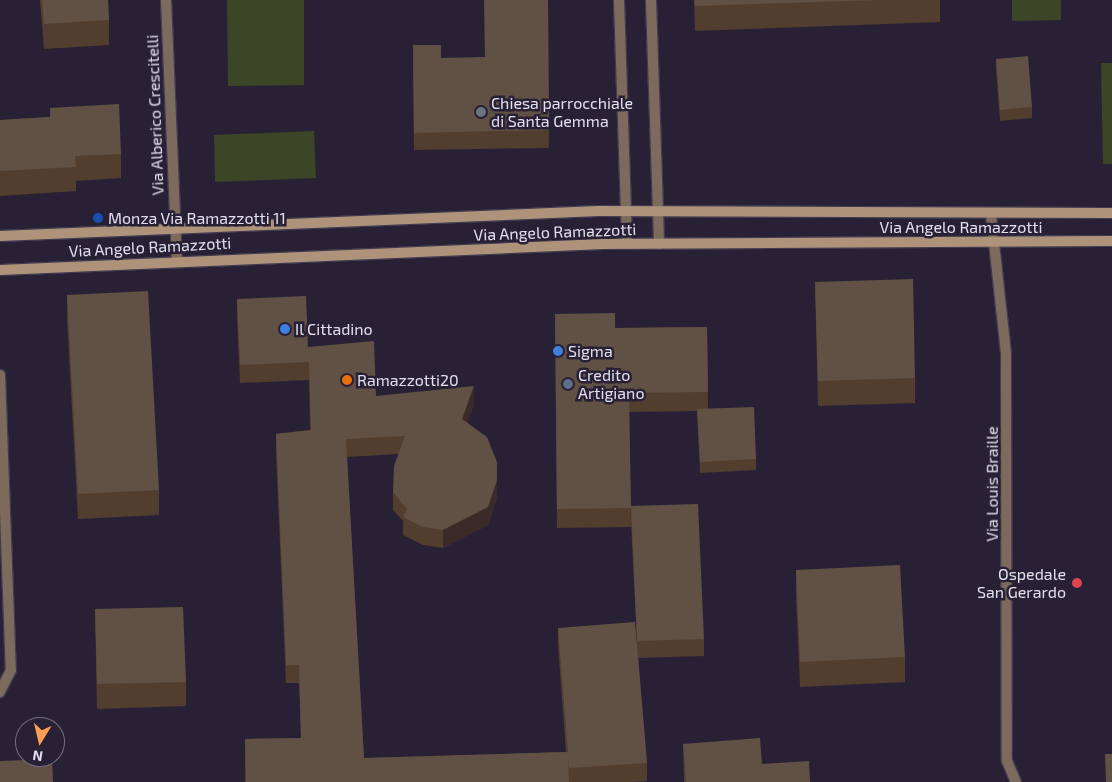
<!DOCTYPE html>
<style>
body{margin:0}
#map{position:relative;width:1112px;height:782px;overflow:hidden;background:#282136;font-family:"Exo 2",sans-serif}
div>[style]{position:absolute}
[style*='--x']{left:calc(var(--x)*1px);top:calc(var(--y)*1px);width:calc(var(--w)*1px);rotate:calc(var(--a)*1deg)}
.green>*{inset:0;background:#3c4526}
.roads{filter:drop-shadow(1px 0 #423c50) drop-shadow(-1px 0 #423c50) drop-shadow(0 1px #423c50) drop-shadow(0 -1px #423c50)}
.street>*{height:10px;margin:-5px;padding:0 5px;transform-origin:5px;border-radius:5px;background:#7c6b5c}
.secondary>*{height:10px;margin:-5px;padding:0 5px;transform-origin:5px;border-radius:5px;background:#ae937a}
.wall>*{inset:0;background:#513e2f}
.shaded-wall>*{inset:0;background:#3a2b29}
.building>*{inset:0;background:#615044}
.dots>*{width:14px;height:14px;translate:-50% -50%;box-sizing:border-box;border:2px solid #282136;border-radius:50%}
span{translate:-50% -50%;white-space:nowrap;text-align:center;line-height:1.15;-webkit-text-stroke:5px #282136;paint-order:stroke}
.poi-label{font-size:16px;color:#e3e0ee}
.left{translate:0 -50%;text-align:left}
.right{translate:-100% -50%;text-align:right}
.street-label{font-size:16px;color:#e3e0ee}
.north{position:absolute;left:15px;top:717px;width:50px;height:50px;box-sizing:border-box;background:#282136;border:1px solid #736d80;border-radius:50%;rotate:189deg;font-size:14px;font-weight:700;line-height:20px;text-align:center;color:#e3e0ee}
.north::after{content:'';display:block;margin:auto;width:18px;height:22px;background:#fb9e51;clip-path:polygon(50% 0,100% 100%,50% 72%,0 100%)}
</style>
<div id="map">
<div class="green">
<div style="clip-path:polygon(227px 0,304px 0,304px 85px,228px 86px)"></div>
<div style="clip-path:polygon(1012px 0,1061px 0,1061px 20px,1012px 21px)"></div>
<div style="clip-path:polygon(1101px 63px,1112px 63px,1112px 164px,1103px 164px)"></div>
<div style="clip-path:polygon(314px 131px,316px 178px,215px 182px,214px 135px)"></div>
</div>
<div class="roads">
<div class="street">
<div style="--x:166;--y:0;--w:260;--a:87.6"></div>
<div style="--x:619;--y:0;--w:244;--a:88.1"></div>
<div style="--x:651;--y:0;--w:244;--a:88.1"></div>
<div style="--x:991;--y:215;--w:140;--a:83.8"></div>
<div style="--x:1006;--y:354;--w:407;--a:89.9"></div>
<div style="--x:1007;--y:761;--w:23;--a:67"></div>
<div style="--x:0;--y:375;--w:295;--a:87.9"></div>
<div style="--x:11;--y:670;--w:25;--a:117"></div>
</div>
<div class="secondary">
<div style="--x:0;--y:236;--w:599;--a:-2.39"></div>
<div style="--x:598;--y:211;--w:514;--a:0.22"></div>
<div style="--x:0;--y:270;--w:603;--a:-2.47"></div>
<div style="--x:602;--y:244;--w:510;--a:-0.34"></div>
</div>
</div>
<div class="wall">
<div style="clip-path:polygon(40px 0,108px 0,109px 20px,109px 45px,44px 49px)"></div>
<div style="clip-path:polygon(548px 0,549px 148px,414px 150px,413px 62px,485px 57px)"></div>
<div style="clip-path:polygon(694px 0,940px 0,940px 22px,695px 31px)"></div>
<div style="clip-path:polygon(996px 59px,1032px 107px,1032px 118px,1000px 121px,996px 69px)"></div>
<div style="clip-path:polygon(50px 108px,121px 154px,121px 178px,76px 181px,76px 191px,0 196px,0 120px,50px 117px)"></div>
<div style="clip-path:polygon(815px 282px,915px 378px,915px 403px,818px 406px)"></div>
<div style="clip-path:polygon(67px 295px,159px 490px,159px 515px,78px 519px,67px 320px)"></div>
<div style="clip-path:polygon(237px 299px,308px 347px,376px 396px,474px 404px,467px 423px,497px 498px,488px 525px,443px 548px,423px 545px,403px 535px,403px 521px,393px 510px,393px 492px,399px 454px,347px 457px,364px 758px,566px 752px,558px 646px,558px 628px,637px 641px,631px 523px,631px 506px,704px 639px,704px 656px,638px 658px,647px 763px,647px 781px,634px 782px,245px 782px,245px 739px,301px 738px,299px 683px,286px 683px,276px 452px,276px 434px,310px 430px,309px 380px,240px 383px,237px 317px)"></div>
<div style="clip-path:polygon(555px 314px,615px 328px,707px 327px,708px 409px,756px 459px,756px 470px,700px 473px,697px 411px,629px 412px,631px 527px,557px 528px)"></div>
<div style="clip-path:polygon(796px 570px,905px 657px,905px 682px,800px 687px,796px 595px)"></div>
<div style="clip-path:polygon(95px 609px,186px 682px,186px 706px,97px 709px)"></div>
<div style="clip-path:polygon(683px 744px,762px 764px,810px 782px,684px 782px)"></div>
</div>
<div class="shaded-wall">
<div style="clip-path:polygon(474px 386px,474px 404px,462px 437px,462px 419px)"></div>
<div style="clip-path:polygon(497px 480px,497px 498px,488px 525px,443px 548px,443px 530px)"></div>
</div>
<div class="building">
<div style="clip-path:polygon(42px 0,108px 0,109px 20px,44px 24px)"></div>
<div style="clip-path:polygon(484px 0,548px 0,549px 130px,414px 133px,413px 45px,441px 45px,441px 58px,485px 57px)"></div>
<div style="clip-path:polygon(694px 0,879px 0,695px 6px)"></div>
<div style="clip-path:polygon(1028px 56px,1032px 107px,1000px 110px,996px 59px)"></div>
<div style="clip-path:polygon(119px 104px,121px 154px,75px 156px,76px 167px,0 171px,0 120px,50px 117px,50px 108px)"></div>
<div style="clip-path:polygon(913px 279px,915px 378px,818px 381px,815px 282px)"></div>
<div style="clip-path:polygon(148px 291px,159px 490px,78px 494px,67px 295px)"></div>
<div style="clip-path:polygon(306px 296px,308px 347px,374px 341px,376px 396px,474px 386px,462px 419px,487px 437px,497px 462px,497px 480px,488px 507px,443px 530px,423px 527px,403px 517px,407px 509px,393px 492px,394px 466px,405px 436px,346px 439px,364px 758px,568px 752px,558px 628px,635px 622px,647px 763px,569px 768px,568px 757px,569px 782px,246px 782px,245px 739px,301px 738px,299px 665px,286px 665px,276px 434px,311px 430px,309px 362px,240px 365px,237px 299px)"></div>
<div style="clip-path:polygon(615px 313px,615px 328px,707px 327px,708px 392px,629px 393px,631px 508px,557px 509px,555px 314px)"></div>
<div style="clip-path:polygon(754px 407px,756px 459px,700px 462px,697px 409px)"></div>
<div style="clip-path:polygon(698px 504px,704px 639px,637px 641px,631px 506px)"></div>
<div style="clip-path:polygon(900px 565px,905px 657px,800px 662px,796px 570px)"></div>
<div style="clip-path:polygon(183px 607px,186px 682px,97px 684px,95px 609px)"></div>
<div style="clip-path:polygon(760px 738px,762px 764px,809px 761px,810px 782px,686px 782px,683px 744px)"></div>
<div style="clip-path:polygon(1105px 754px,1112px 754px,1112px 782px,1106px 782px)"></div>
<div style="clip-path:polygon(52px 759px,53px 782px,0 782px,0 761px)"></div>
</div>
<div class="dots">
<div style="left:481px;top:112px;background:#6b7280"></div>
<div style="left:98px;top:218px;background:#1a4fb4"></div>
<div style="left:285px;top:329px;background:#3f7fe0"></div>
<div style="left:558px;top:351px;background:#3f7fe0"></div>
<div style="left:347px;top:380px;background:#e8710a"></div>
<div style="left:568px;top:384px;background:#5c6f8a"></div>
<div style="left:1077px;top:583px;background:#e0444e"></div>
</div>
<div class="poi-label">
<span class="left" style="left:491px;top:112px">Chiesa parrocchiale<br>di Santa Gemma</span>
<span class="left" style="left:108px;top:218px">Monza Via Ramazzotti 11</span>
<span class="left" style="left:295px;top:329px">Il Cittadino</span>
<span class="left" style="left:568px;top:351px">Sigma</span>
<span class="left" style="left:578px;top:384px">Credito<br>Artigiano</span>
<span class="left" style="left:357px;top:380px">Ramazzotti20</span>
<span class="right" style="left:1066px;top:583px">Ospedale<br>San Gerardo</span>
</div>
<div class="street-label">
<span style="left:155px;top:115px;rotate:-92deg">Via Alberico Crescitelli</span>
<span style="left:961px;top:227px">Via Angelo Ramazzotti</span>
<span style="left:555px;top:232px;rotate:-2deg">Via Angelo Ramazzotti</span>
<span style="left:150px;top:247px;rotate:-3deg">Via Angelo Ramazzotti</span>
<span style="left:992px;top:484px;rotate:-90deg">Via Louis Braille</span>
</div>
<div class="north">N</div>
</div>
